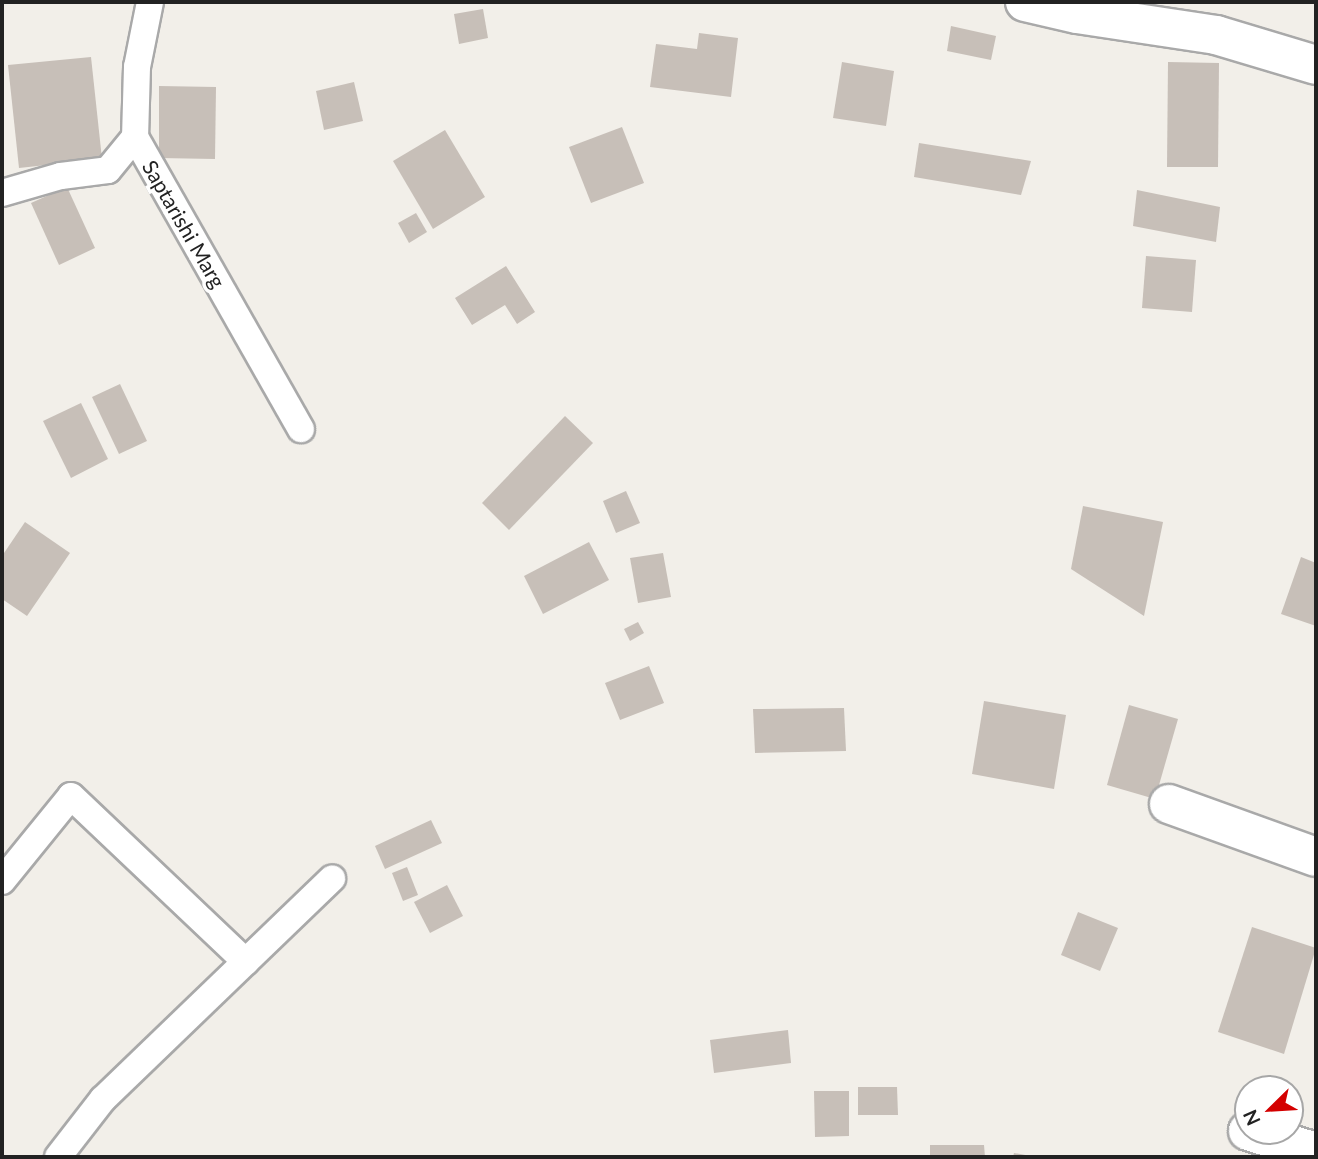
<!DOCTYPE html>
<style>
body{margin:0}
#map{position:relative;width:1318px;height:1159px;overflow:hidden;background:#f2efe9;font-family:Lato,sans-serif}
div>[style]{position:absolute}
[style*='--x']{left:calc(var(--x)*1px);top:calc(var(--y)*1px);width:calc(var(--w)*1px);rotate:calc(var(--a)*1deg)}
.building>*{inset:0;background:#c7bfb8}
.roads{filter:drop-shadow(2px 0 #a9a9a9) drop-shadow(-2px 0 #a9a9a9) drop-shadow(0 2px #a9a9a9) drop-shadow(0 -2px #a9a9a9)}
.service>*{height:26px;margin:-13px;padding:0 13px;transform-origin:13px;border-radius:13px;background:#fff}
.minor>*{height:38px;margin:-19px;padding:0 19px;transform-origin:19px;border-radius:19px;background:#fff}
span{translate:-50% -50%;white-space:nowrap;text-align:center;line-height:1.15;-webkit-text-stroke:7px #fff;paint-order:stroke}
.street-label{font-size:21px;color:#222}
.frame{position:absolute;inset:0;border:4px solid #222;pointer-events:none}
.north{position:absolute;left:1234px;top:1075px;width:70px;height:70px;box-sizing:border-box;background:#fff;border:2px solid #a7a7a7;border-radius:50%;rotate:246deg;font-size:19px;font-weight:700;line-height:28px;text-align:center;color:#222}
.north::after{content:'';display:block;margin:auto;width:24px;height:32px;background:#d40000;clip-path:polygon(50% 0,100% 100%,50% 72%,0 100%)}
</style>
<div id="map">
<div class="building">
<div style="clip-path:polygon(483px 9px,488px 38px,459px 44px,454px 14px)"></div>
<div style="clip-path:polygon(951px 26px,996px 36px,991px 60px,947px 51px)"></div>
<div style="clip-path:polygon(699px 33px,738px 38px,731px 97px,650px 87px,656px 44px,697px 49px)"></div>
<div style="clip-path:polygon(91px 57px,102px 159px,19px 168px,8px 65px)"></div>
<div style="clip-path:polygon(842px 62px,894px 71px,886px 126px,833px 118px)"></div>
<div style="clip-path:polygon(1168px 62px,1219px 63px,1218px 167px,1167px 167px)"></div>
<div style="clip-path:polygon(354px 82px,363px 121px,324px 130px,316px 91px)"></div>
<div style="clip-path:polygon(159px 86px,216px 87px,215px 159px,159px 158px)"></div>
<div style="clip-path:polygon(622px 127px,644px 183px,591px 203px,569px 147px)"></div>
<div style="clip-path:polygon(445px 130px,485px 197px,433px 229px,393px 161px)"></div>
<div style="clip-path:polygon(919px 143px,1031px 161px,1021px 195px,914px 177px)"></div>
<div style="clip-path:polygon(67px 187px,95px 248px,59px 265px,31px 203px)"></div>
<div style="clip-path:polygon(1137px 190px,1220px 207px,1216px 242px,1133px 226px)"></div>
<div style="clip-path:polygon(416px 213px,427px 232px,409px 243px,398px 223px)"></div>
<div style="clip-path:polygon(1146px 256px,1196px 260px,1192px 312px,1142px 308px)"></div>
<div style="clip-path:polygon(506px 266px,535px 312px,517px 324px,505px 305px,472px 325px,455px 298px)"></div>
<div style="clip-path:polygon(120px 384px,147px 441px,119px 454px,92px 397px)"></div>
<div style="clip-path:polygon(81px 403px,108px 459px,71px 478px,43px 421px)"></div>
<div style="clip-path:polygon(565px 416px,593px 443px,509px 530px,482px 503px)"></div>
<div style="clip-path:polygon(626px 491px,640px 523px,616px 533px,603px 501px)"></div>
<div style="clip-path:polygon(1083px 506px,1163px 522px,1144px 616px,1071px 569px)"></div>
<div style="clip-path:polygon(25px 522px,70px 553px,27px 616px,2px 599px,2px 556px)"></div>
<div style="clip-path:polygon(589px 542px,609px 580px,543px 614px,524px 576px)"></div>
<div style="clip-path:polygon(663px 553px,671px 597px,638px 603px,630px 558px)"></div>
<div style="clip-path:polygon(1301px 557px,1316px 563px,1316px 626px,1281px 614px)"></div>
<div style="clip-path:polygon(638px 622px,644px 633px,630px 641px,624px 629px)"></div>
<div style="clip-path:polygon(649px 666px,664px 703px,620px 720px,605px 683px)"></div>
<div style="clip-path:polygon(984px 701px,1066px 715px,1054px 789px,972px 774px)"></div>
<div style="clip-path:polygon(1129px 705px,1178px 719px,1155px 799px,1107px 785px)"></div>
<div style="clip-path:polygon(844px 708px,846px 751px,755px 753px,753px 709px)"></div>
<div style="clip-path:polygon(431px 820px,442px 843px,385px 869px,375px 846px)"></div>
<div style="clip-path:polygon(407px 867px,418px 895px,403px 901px,392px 873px)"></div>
<div style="clip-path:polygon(447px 885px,463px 916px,430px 933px,414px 902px)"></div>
<div style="clip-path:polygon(1078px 912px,1118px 928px,1100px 971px,1061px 955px)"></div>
<div style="clip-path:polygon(1252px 927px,1316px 948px,1284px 1054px,1218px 1032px)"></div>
<div style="clip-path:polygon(788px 1030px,791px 1063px,714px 1073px,710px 1040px)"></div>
<div style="clip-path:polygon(858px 1087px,897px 1087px,898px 1115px,858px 1115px)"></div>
<div style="clip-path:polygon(814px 1091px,849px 1091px,849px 1136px,815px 1137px)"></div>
<div style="clip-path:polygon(930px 1145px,984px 1145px,985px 1157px,930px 1157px)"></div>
<div style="clip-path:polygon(1014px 1153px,1031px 1156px,1031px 1157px,1013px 1157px)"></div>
</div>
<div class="roads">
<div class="service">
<div style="--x:150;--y:2;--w:66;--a:101.3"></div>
<div style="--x:137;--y:67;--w:70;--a:91.6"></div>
<div style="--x:135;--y:137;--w:336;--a:60.4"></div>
<div style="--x:2;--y:193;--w:61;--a:-16.1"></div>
<div style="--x:61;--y:176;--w:47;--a:-7.3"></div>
<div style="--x:108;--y:170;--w:43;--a:-50.7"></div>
<div style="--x:2;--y:881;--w:109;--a:-50.9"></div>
<div style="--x:71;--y:796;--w:241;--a:43.5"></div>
<div style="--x:58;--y:1157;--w:73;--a:-52.2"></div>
<div style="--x:103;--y:1099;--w:318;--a:-43.9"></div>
</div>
<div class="minor">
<div style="--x:1025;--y:2;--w:53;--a:13"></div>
<div style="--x:1077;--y:14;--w:141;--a:8.6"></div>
<div style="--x:1216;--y:35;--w:104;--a:16.7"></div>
<div style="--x:1169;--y:804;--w:156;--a:19.8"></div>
<div style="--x:1248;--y:1131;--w:71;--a:17.2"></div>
</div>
</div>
<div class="street-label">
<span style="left:184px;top:224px;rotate:60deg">Saptarishi Marg</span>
</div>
<div class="frame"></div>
<div class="north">N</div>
</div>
